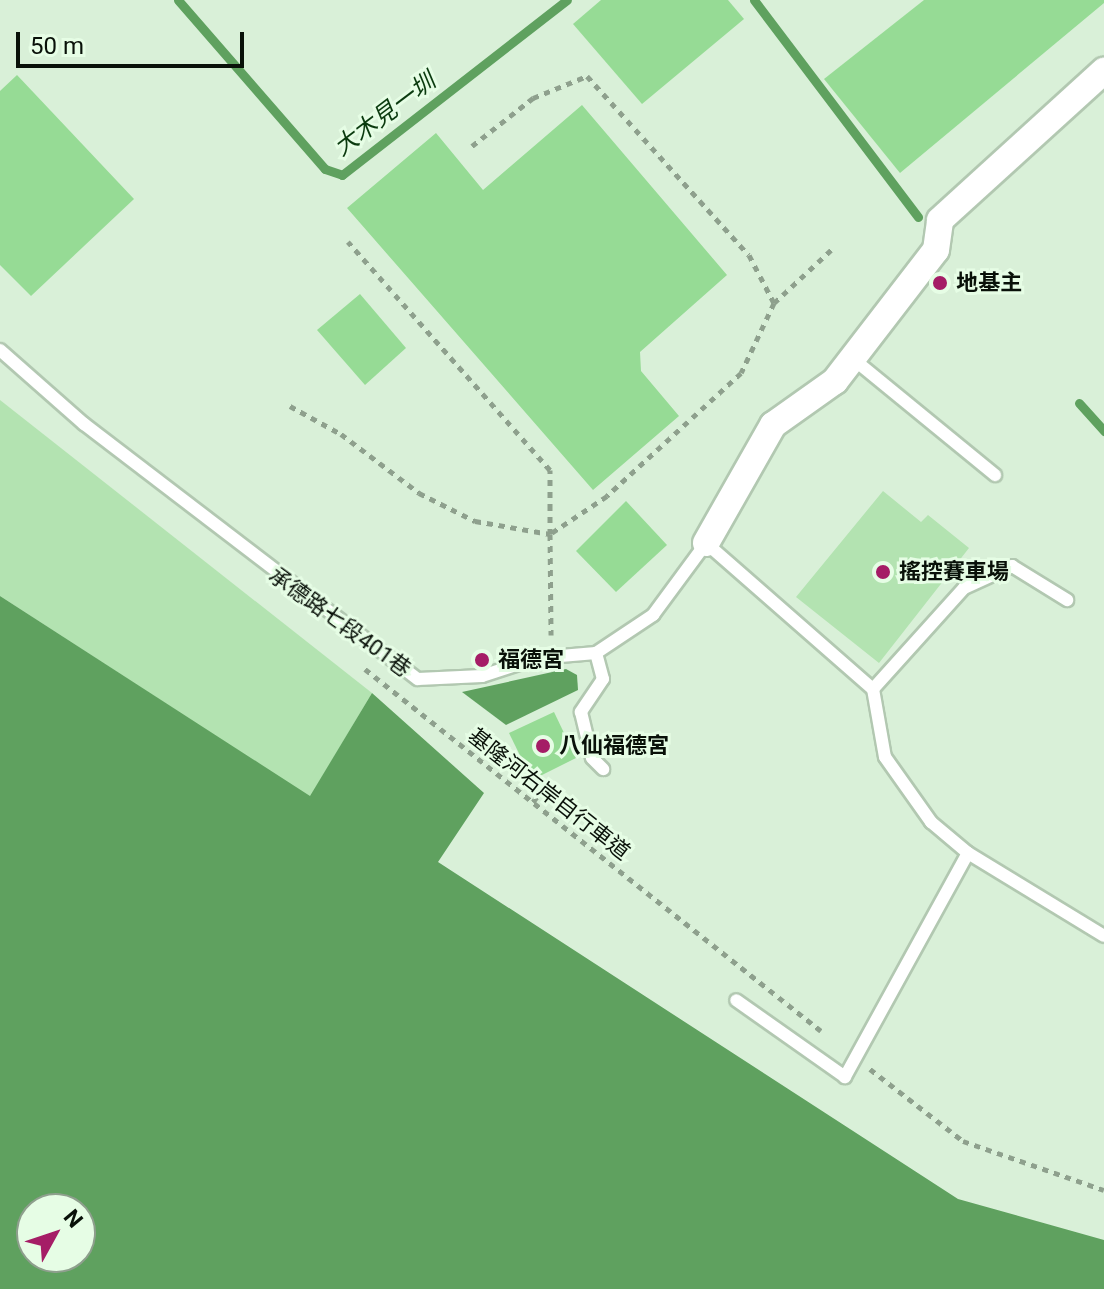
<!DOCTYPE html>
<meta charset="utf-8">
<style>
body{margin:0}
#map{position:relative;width:1104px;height:1289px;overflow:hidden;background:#d9f0d8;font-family:Roboto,"Noto Sans TC",sans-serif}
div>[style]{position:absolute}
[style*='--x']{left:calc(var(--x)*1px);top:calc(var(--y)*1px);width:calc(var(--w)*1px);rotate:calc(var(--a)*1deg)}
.green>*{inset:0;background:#b3e3b1}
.water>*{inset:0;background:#5fa15f}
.stream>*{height:9px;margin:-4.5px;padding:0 4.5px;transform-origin:4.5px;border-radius:4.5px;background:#5fa15f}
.building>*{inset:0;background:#96db95}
.path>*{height:5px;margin-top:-2.5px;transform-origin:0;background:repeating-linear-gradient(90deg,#8ea08d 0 6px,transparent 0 12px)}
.roads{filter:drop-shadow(2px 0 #b2c8b1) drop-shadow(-2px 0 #b2c8b1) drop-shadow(0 2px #b2c8b1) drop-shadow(0 -2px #b2c8b1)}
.service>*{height:12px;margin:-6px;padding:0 6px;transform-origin:6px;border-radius:6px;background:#fff}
.minor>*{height:26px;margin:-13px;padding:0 13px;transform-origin:13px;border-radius:13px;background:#fff}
.dots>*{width:22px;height:22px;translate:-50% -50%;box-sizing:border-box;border:4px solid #e6fde5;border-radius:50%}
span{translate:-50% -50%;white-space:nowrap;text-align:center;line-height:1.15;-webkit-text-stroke:6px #e6fde5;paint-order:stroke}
.poi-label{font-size:22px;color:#091109;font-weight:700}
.left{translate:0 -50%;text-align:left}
.street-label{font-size:22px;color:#091109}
.water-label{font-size:24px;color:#0a3a0e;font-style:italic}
.north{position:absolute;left:16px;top:1193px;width:80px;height:80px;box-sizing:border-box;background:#e6fde5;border:2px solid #8e9f8d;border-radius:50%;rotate:50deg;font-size:22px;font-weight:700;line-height:32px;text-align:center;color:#091109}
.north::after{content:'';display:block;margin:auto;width:28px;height:36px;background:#a51d66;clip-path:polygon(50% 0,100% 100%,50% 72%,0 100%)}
.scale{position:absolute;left:16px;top:32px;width:228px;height:36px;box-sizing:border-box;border:4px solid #091109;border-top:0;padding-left:10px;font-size:24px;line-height:28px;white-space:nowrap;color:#091109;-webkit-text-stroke:6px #e6fde5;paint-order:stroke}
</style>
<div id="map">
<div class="green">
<div style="clip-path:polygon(0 400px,372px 693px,310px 797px,0 596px)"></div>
<div style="clip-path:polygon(883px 491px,921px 522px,928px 515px,969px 548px,879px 663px,796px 597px)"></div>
</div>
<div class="water">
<div style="clip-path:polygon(evenodd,0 596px,310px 796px,372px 693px,484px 793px,438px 862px,958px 1199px,1104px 1240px,1104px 1289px,0 1289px,0 596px,80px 1209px,80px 1257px,32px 1257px,32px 1209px,80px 1209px)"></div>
<div style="clip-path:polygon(566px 669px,577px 675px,578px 690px,506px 725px,462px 692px)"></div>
</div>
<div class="stream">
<div style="--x:178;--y:0;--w:224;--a:49"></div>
<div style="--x:325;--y:169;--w:18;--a:19"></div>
<div style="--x:342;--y:175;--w:285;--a:-37.9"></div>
<div style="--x:754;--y:0;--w:272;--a:52.9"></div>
<div style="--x:1079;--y:403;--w:38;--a:48"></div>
</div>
<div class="building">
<div style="clip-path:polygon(601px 0,728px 0,744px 19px,642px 104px,573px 24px)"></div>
<div style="clip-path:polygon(924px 0,1104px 0,1104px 3px,900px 173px,824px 79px)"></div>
<div style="clip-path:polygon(17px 75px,134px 199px,31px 296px,0 265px,0 91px)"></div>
<div style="clip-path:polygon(582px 105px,727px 275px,640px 352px,641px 371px,679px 416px,593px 490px,347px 208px,436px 133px,483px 190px)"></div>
<div style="clip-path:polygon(360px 294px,406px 348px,365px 385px,317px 330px)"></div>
<div style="clip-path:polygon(626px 501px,667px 545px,616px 592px,576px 551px)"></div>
<div style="clip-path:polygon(554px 712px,576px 758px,532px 780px,509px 733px)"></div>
</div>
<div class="path">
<div style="--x:472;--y:146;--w:78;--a:-38.2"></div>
<div style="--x:533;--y:98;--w:58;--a:-22.2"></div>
<div style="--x:587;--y:76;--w:241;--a:47.9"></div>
<div style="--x:749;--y:255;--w:54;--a:62.5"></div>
<div style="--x:774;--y:303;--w:77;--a:115.2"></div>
<div style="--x:741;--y:373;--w:182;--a:137.5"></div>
<div style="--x:607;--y:496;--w:69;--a:146.3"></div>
<div style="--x:550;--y:534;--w:101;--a:89.4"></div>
<div style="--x:774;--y:303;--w:78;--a:-42.9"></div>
<div style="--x:290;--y:406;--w:58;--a:28.8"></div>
<div style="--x:341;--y:434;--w:98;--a:37.1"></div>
<div style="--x:419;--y:493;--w:63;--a:26.6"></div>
<div style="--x:475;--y:521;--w:76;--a:9.8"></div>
<div style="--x:550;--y:534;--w:64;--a:-90"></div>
<div style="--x:550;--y:470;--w:305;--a:-131.5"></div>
<div style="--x:365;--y:669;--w:582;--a:38.44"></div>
<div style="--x:533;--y:802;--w:20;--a:-53"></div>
<div style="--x:545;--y:786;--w:23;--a:40"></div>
<div style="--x:870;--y:1069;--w:118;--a:37.7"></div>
<div style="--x:963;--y:1141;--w:149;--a:19.2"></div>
</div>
<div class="roads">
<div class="service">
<div style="--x:0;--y:350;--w:112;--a:41.4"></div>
<div style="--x:84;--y:424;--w:420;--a:37.4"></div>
<div style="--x:418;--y:679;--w:64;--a:-2.7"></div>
<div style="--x:482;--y:676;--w:58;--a:-18.1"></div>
<div style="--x:537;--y:658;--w:59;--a:-4.8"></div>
<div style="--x:596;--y:653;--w:69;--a:-33.7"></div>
<div style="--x:653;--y:615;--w:89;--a:-53.6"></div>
<div style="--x:706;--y:543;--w:222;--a:41.2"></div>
<div style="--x:873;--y:689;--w:69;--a:80"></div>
<div style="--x:885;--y:757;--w:80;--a:54.7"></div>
<div style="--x:931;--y:822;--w:48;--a:40"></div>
<div style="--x:968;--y:853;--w:256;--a:118.8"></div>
<div style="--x:845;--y:1077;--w:133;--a:-144.8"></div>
<div style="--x:852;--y:358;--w:185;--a:39.3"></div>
<div style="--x:596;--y:653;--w:27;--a:75"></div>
<div style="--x:603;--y:679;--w:40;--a:124"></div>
<div style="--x:581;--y:712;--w:47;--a:76.6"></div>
<div style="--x:592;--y:758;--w:16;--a:45"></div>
<div style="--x:873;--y:689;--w:136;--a:-48"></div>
<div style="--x:964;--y:588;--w:53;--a:-24.6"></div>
<div style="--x:1012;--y:566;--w:65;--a:31.7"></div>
<div style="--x:968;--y:853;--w:159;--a:31.4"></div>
</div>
<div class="minor">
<div style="--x:706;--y:543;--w:136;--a:-60.4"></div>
<div style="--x:773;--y:425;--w:76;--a:-35.4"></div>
<div style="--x:835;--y:381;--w:165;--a:-52.4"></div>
<div style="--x:936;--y:250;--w:30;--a:-82"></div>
<div style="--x:940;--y:220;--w:222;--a:-42.3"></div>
</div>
</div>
<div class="dots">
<div style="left:940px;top:283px;background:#a51d66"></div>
<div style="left:883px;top:572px;background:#a51d66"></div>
<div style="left:482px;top:660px;background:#a51d66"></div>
<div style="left:543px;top:746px;background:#a51d66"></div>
</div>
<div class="poi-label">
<span class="left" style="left:956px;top:283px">地基主</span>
<span class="left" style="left:899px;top:572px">搖控賽車場</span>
<span class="left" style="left:498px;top:660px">福德宮</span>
<span class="left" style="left:559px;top:746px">八仙福德宮</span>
</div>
<div class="street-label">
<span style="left:340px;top:622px;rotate:36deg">承德路七段401巷</span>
<span style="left:549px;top:794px;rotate:38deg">基隆河右岸自行車道</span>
</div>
<div class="water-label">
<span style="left:385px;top:115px;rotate:-37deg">大木見一圳</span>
</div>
<div class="north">N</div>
<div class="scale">50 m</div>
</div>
